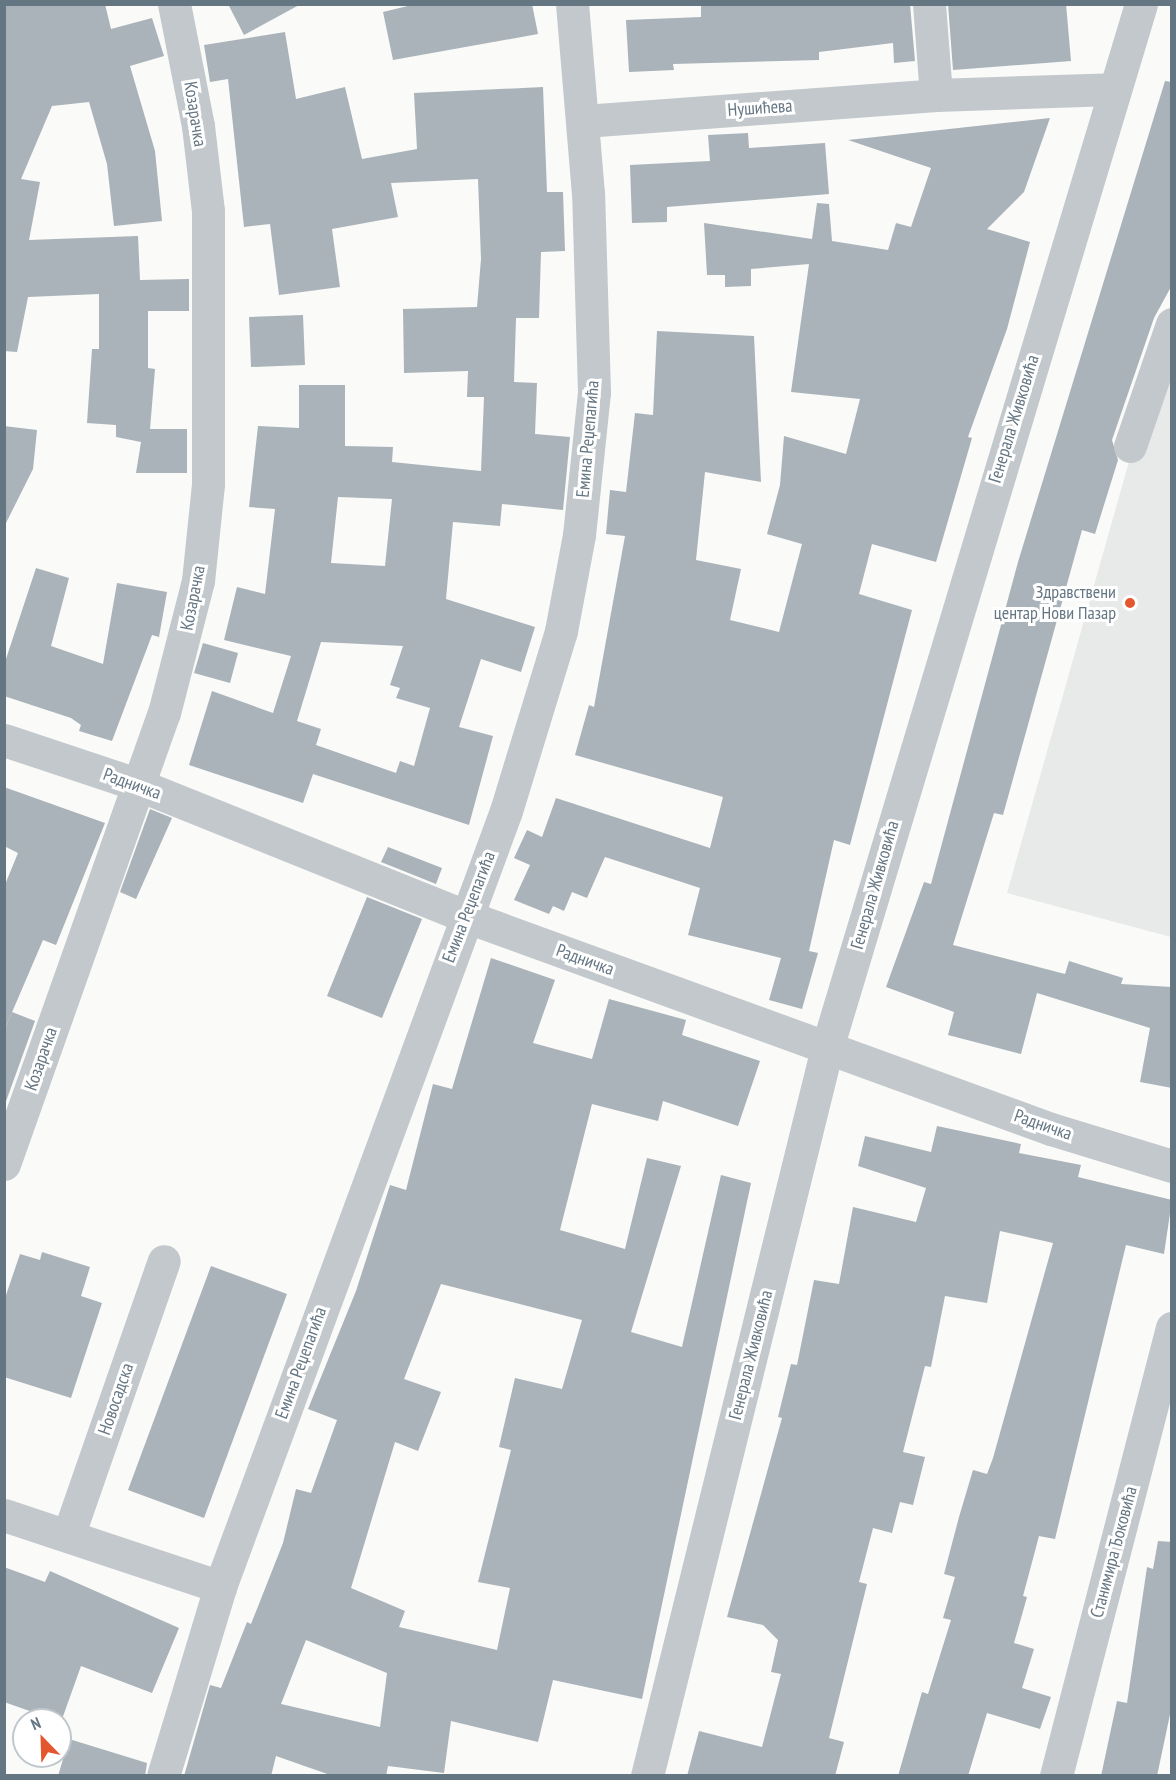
<!DOCTYPE html>
<meta charset="utf-8">
<style>
body{margin:0}
#map{position:relative;width:1176px;height:1780px;overflow:hidden;background:#fafaf8;font-family:"PT Sans Narrow",sans-serif}
div>[style]{position:absolute}
[style*='--x']{left:calc(var(--x)*1px);top:calc(var(--y)*1px);width:calc(var(--w)*1px);rotate:calc(var(--a)*1deg)}
.built>*{inset:0;background:#e8e9e9}
.building>*{inset:0;background:#aab3b9}
.minor>*{height:33px;margin:-16.5px;padding:0 16.5px;transform-origin:16.5px;border-radius:16.5px;background:#c3c8cc}
.dots>*{width:16px;height:16px;translate:-50% -50%;box-sizing:border-box;border:3px solid #fff;border-radius:50%}
span{translate:-50% -50%;white-space:nowrap;text-align:center;line-height:1.15;-webkit-text-stroke:6px #fff;paint-order:stroke}
.street-label{font-size:18px;color:#657683}
.poi-label{font-size:18px;color:#657683}
.right{translate:-100% -50%;text-align:right}
.frame{position:absolute;inset:0;border:6px solid #657683;pointer-events:none}
.north{position:absolute;left:12px;top:1708px;width:60px;height:60px;box-sizing:border-box;background:#fff;border:2px solid #c1c8cd;border-radius:50%;rotate:337deg;font-size:16px;font-weight:700;line-height:24px;text-align:center;color:#657683}
.north::after{content:'';display:block;margin:auto;width:21px;height:27px;background:#e4572e;clip-path:polygon(50% 0,100% 100%,50% 72%,0 100%)}
</style>
<div id="map">
<div class="built">
<div style="clip-path:polygon(1171px 313px,1171px 937px,1007px 893px)"></div>
</div>
<div class="building">
<div style="clip-path:polygon(4px 4px,105px 4px,111px 29px,152px 18px,164px 56px,130px 66px,155px 151px,162px 221px,114px 226px,107px 164px,89px 102px,52px 106px,21px 179px,40px 182px,29px 240px,138px 236px,140px 280px,189px 279px,189px 311px,148px 311px,148px 368px,155px 369px,150px 429px,187px 429px,187px 473px,136px 473px,141px 442px,116px 437px,116px 425px,87px 423px,92px 349px,99px 349px,99px 294px,28px 297px,17px 352px,4px 351px)"></div>
<div style="clip-path:polygon(228px 4px,301px 4px,244px 35px)"></div>
<div style="clip-path:polygon(416px 4px,532px 4px,538px 34px,393px 60px,383px 12px)"></div>
<div style="clip-path:polygon(701px 4px,910px 4px,915px 61px,894px 63px,893px 43px,819px 52px,819px 60px,673px 64px,674px 70px,629px 72px,626px 20px,701px 17px)"></div>
<div style="clip-path:polygon(948px 4px,1066px 4px,1071px 61px,953px 70px)"></div>
<div style="clip-path:polygon(evenodd,285px 32px,296px 99px,345px 87px,362px 159px,417px 149px,414px 93px,543px 87px,547px 192px,563px 192px,565px 251px,541px 252px,539px 318px,516px 318px,514px 382px,537px 383px,535px 434px,570px 437px,563px 510px,502px 504px,500px 526px,453px 522px,446px 599px,535px 627px,521px 672px,481px 659px,459px 727px,493px 736px,469px 825px,313px 774px,303px 803px,189px 765px,212px 691px,273px 713px,291px 656px,224px 640px,237px 587px,265px 594px,275px 509px,249px 507px,258px 426px,299px 428px,299px 385px,345px 385px,345px 446px,393px 447px,392px 462px,481px 471px,484px 397px,467px 397px,468px 371px,404px 373px,403px 309px,477px 307px,481px 259px,478px 179px,391px 183px,398px 217px,332px 229px,340px 287px,279px 295px,270px 224px,244px 227px,228px 79px,210px 82px,204px 45px,285px 32px,338px 497px,392px 499px,385px 566px,331px 563px,338px 497px,285px 32px,321px 642px,403px 646px,390px 685px,400px 688px,396px 698px,430px 708px,414px 766px,400px 761px,396px 773px,316px 745px,321px 729px,297px 721px,321px 642px)"></div>
<div style="clip-path:polygon(1165px 81px,1172px 82px,1172px 285px,1154px 318px,1112px 440px,1118px 460px,1095px 534px,1082px 530px,1003px 815px,994px 813px,953px 945px,1065px 974px,1069px 961px,1123px 978px,1121px 984px,1172px 987px,1172px 1088px,1140px 1082px,1150px 1028px,1037px 993px,1021px 1054px,948px 1035px,954px 1012px,886px 987px,924px 882px,931px 884px,1018px 562px)"></div>
<div style="clip-path:polygon(1050px 118px,1024px 192px,987px 229px,1030px 242px,1007px 329px,968px 437px,972px 438px,936px 562px,872px 544px,859px 594px,912px 610px,850px 845px,834px 840px,809px 951px,818px 953px,802px 1009px,769px 1000px,781px 958px,688px 935px,700px 888px,605px 857px,587px 898px,572px 892px,564px 911px,553px 906px,549px 914px,514px 900px,530px 865px,514px 858px,527px 830px,542px 837px,556px 798px,710px 848px,723px 797px,575px 755px,589px 705px,594px 707px,625px 536px,606px 534px,610px 490px,626px 492px,635px 413px,653px 415px,657px 331px,754px 336px,761px 482px,705px 472px,696px 560px,741px 569px,730px 620px,779px 632px,802px 544px,767px 534px,780px 485px,784px 436px,846px 454px,860px 399px,791px 392px,809px 264px,751px 269px,751px 286px,725px 287px,725px 275px,707px 275px,704px 223px,812px 239px,817px 203px,829px 204px,832px 241px,888px 250px,896px 223px,911px 227px,931px 168px,848px 140px)"></div>
<div style="clip-path:polygon(748px 133px,749px 148px,825px 143px,829px 194px,667px 207px,667px 222px,632px 223px,630px 165px,710px 161px,708px 135px)"></div>
<div style="clip-path:polygon(303px 315px,305px 365px,251px 367px,249px 317px)"></div>
<div style="clip-path:polygon(4px 426px,37px 430px,33px 469px,4px 527px)"></div>
<div style="clip-path:polygon(36px 568px,69px 578px,51px 646px,103px 664px,117px 583px,167px 592px,159px 637px,152px 635px,112px 741px,79px 731px,81px 725px,71px 718px,4px 696px,4px 665px)"></div>
<div style="clip-path:polygon(203px 643px,238px 653px,230px 683px,194px 673px)"></div>
<div style="clip-path:polygon(4px 787px,105px 823px,56px 945px,43px 940px,4px 1031px,4px 887px,18px 853px,4px 846px)"></div>
<div style="clip-path:polygon(150px 809px,172px 818px,136px 899px,120px 892px)"></div>
<div style="clip-path:polygon(388px 847px,442px 868px,436px 884px,381px 862px)"></div>
<div style="clip-path:polygon(367px 897px,422px 919px,382px 1018px,327px 996px)"></div>
<div style="clip-path:polygon(evenodd,491px 958px,555px 980px,533px 1043px,592px 1059px,609px 999px,686px 1020px,682px 1035px,760px 1061px,738px 1126px,663px 1101px,658px 1121px,592px 1104px,560px 1230px,625px 1249px,647px 1158px,681px 1166px,631px 1332px,682px 1347px,721px 1175px,751px 1183px,642px 1699px,553px 1680px,538px 1742px,451px 1721px,444px 1773px,388px 1766px,386px 1776px,333px 1776px,276px 1756px,271px 1776px,184px 1776px,210px 1685px,221px 1688px,247px 1622px,251px 1624px,283px 1543px,296px 1489px,311px 1493px,337px 1420px,308px 1409px,356px 1291px,390px 1185px,406px 1190px,433px 1084px,452px 1089px,491px 958px,441px 1284px,582px 1320px,562px 1389px,515px 1378px,499px 1447px,511px 1450px,478px 1582px,510px 1588px,497px 1650px,399px 1627px,405px 1611px,351px 1588px,395px 1442px,418px 1451px,441px 1392px,404px 1379px,441px 1284px,491px 958px,306px 1640px,387px 1673px,380px 1727px,281px 1704px,306px 1640px)"></div>
<div style="clip-path:polygon(12px 1012px,35px 1021px,4px 1107px,4px 1031px)"></div>
<div style="clip-path:polygon(937px 1126px,1021px 1144px,1019px 1153px,1081px 1165px,1078px 1177px,1172px 1200px,1164px 1254px,1126px 1245px,1055px 1539px,1039px 1536px,1023px 1596px,1027px 1597px,1014px 1643px,1034px 1649px,1022px 1688px,1051px 1697px,1040px 1729px,987px 1713px,968px 1776px,898px 1776px,922px 1692px,928px 1694px,951px 1620px,943px 1618px,955px 1577px,944px 1574px,959px 1517px,973px 1470px,987px 1474px,993px 1458px,1053px 1243px,1000px 1231px,987px 1303px,945px 1296px,931px 1367px,925px 1366px,903px 1452px,925px 1457px,913px 1505px,900px 1502px,892px 1533px,873px 1528px,859px 1582px,867px 1584px,829px 1738px,844px 1742px,835px 1776px,687px 1776px,699px 1731px,762px 1747px,781px 1674px,771px 1672px,778px 1640px,763px 1625px,727px 1617px,782px 1418px,778px 1417px,791px 1364px,797px 1365px,814px 1280px,839px 1284px,853px 1207px,916px 1222px,926px 1188px,858px 1166px,865px 1136px,931px 1152px)"></div>
<div style="clip-path:polygon(42px 1252px,90px 1267px,81px 1296px,102px 1303px,71px 1398px,4px 1377px,4px 1301px,20px 1254px,40px 1260px)"></div>
<div style="clip-path:polygon(211px 1266px,287px 1294px,204px 1518px,128px 1490px)"></div>
<div style="clip-path:polygon(1158px 1541px,1172px 1542px,1172px 1705px,1157px 1776px,1101px 1776px,1117px 1701px,1127px 1703px,1147px 1567px,1153px 1569px)"></div>
<div style="clip-path:polygon(4px 1567px,45px 1582px,50px 1571px,179px 1628px,152px 1693px,81px 1666px,61px 1722px,4px 1702px)"></div>
<div style="clip-path:polygon(69px 1739px,147px 1763px,145px 1776px,58px 1776px)"></div>
</div>
<div class="minor">
<div style="--x:929;--y:4;--w:91;--a:85.6"></div>
<div style="--x:584;--y:121;--w:353;--a:-4.2"></div>
<div style="--x:936;--y:95;--w:177;--a:-1.9"></div>
<div style="--x:1130;--y:446;--w:129;--a:-71"></div>
<div style="--x:4;--y:740;--w:142;--a:18.4"></div>
<div style="--x:139;--y:785;--w:351;--a:21.9"></div>
<div style="--x:465;--y:916;--w:624;--a:19.98"></div>
<div style="--x:1051;--y:1129;--w:127;--a:17"></div>
<div style="--x:4;--y:1164;--w:479;--a:-70.5"></div>
<div style="--x:164;--y:713;--w:136;--a:-75.6"></div>
<div style="--x:198;--y:581;--w:98;--a:-84.1"></div>
<div style="--x:208;--y:484;--w:273;--a:-90"></div>
<div style="--x:208;--y:211;--w:86;--a:-96.7"></div>
<div style="--x:198;--y:126;--w:124;--a:-101.1"></div>
<div style="--x:4;--y:1515;--w:228;--a:18.4"></div>
<div style="--x:68;--y:1536;--w:291;--a:-70.8"></div>
<div style="--x:163;--y:1776;--w:197;--a:-73.2"></div>
<div style="--x:220;--y:1587;--w:827;--a:-69.77"></div>
<div style="--x:506;--y:811;--w:188;--a:-73"></div>
<div style="--x:561;--y:631;--w:98;--a:-79.4"></div>
<div style="--x:579;--y:535;--w:144;--a:-84"></div>
<div style="--x:594;--y:392;--w:198;--a:-91.7"></div>
<div style="--x:588;--y:194;--w:191;--a:-94.8"></div>
<div style="--x:647;--y:1776;--w:750;--a:-76.11"></div>
<div style="--x:827;--y:1048;--w:1090;--a:-73.26"></div>
<div style="--x:1056;--y:1776;--w:463;--a:-75.5"></div>
</div>
<div class="dots">
<div style="left:1130px;top:603px;background:#e4572e"></div>
</div>
<div class="street-label">
<span style="left:760px;top:108px;rotate:-4deg">Нушићева</span>
<span style="left:195px;top:114px;rotate:81deg">Козарачка</span>
<span style="left:1014px;top:419px;rotate:-73deg">Генерала Живковића</span>
<span style="left:588px;top:439px;rotate:-85deg">Емина Реџепагића</span>
<span style="left:193px;top:598px;rotate:-79deg">Козарачка</span>
<span style="left:132px;top:784px;rotate:20deg">Радничка</span>
<span style="left:875px;top:885px;rotate:-74deg">Генерала Живковића</span>
<span style="left:469px;top:907px;rotate:-69deg">Емина Реџепагића</span>
<span style="left:585px;top:960px;rotate:20deg">Радничка</span>
<span style="left:41px;top:1059px;rotate:-71deg">Козарачка</span>
<span style="left:1043px;top:1125px;rotate:19deg">Радничка</span>
<span style="left:751px;top:1355px;rotate:-76deg">Генерала Живковића</span>
<span style="left:301px;top:1363px;rotate:-70deg">Емина Реџепагића</span>
<span style="left:116px;top:1399px;rotate:-71deg">Новосадска</span>
<span style="left:1114px;top:1552px;rotate:-75deg">Станимира Ђоковића</span>
</div>
<div class="poi-label">
<span class="right" style="left:1116px;top:603px">Здравствени<br>центар Нови Пазар</span>
</div>
<div class="frame"></div>
<div class="north">N</div>
</div>
